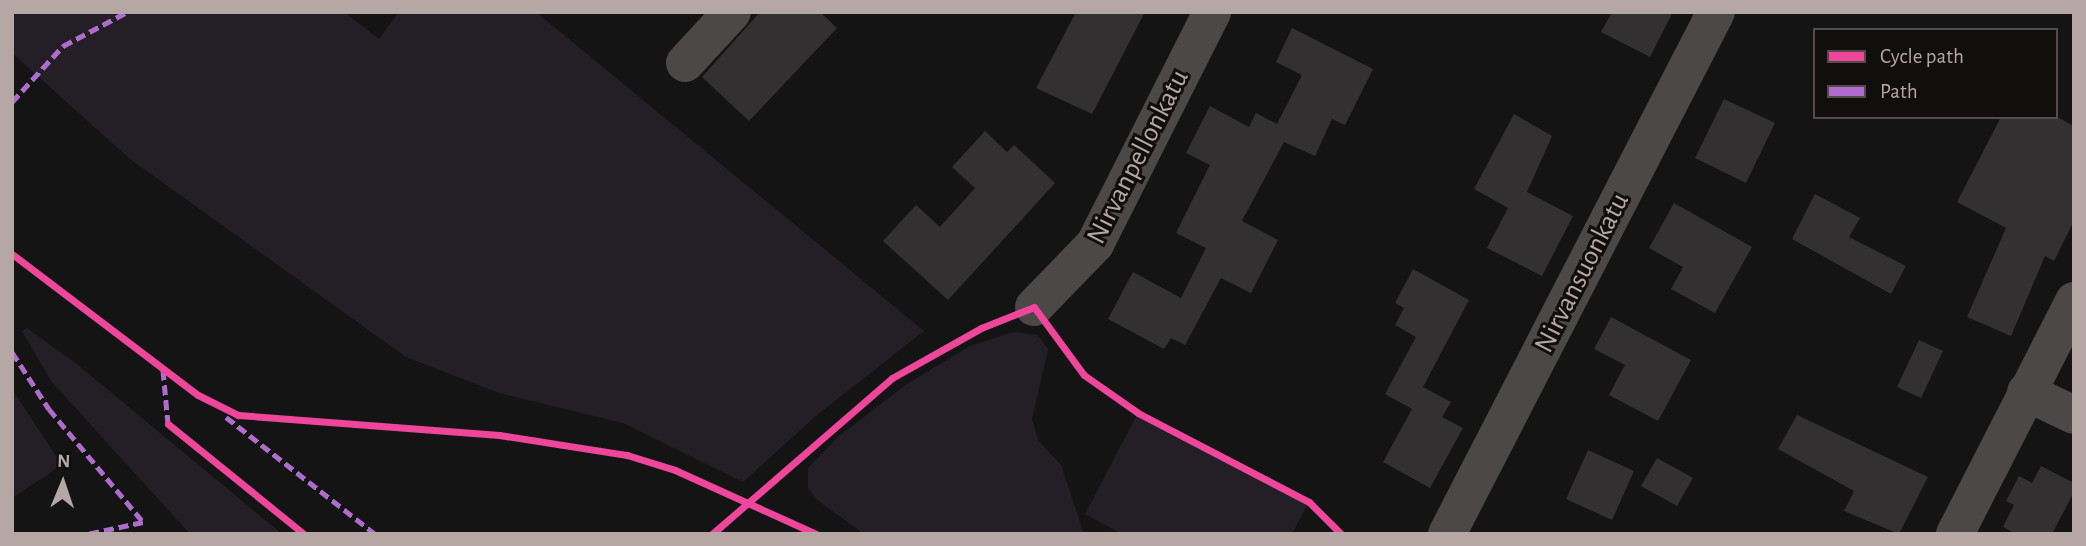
<!DOCTYPE html>
<style>
body{margin:0}
#map{position:relative;width:2086px;height:546px;overflow:hidden;background:#141414;font-family:"Alegreya Sans",sans-serif}
div>[style]{position:absolute}
[style*='--x']{left:calc(var(--x)*1px);top:calc(var(--y)*1px);width:calc(var(--w)*1px);rotate:calc(var(--a)*1deg)}
.green>*{inset:0;background:#241f27}
.building>*{inset:0;background:#323030}
.minor>*{height:38px;margin:-19px;padding:0 19px;transform-origin:19px;border-radius:19px;background:#4d4848}
.quiet>*{height:5px;margin-top:-2.5px;transform-origin:0;background:repeating-linear-gradient(90deg,#b06ccc 0 10px,transparent 0 15px)}
.cycleway>*{height:7px;margin:-3.5px;padding:0 3.5px;transform-origin:3.5px;border-radius:3.5px;background:#ed469a}
span{translate:-50% -50%;white-space:nowrap;text-align:center;line-height:1.15;-webkit-text-stroke:6px #100f0e;paint-order:stroke}
.street-label{font-size:28px;color:#b6a6a4}
.frame{position:absolute;inset:0;border:14px solid #b6a6a4;pointer-events:none}
.legend{position:absolute;left:1813px;top:28px;width:245px;height:91px;box-sizing:border-box;background:#100f0e;border:2px solid #524b4a;margin:0;padding:9px 12px;list-style:none;font-size:21px;color:#b6a6a4}
.legend li{display:flex;align-items:center;gap:14px;height:35px}
.legend b{width:35px;border:2px solid #524b4a}
.north{position:absolute;left:28px;top:448px;width:70px;height:70px;-webkit-text-stroke:5px #100f0e;paint-order:stroke;rotate:2deg;font-size:19px;font-weight:700;line-height:28px;text-align:center;color:#b6a6a4}
.north::after{content:'';display:block;margin:auto;width:24px;height:32px;background:#b6a6a4;clip-path:polygon(50% 0,100% 100%,50% 72%,0 100%)}
</style>
<div id="map">
<div class="green">
<div style="clip-path:polygon(12px 12px,344px 12px,379px 39px,399px 12px,536px 12px,924px 331px,817px 415px,743px 482px,623px 423px,499px 393px,406px 357px,130px 159px,12px 53px)"></div>
<div style="clip-path:polygon(27px 328px,78px 365px,282px 534px,190px 534px,51px 381px,22px 331px)"></div>
<div style="clip-path:polygon(1013px 332px,1038px 335px,1048px 349px,1032px 419px,1038px 440px,1061px 465px,1084px 534px,864px 534px,817px 500px,808px 488px,808px 468px,839px 436px,907px 384px,970px 346px)"></div>
<div style="clip-path:polygon(12px 389px,62px 465px,12px 498px)"></div>
<div style="clip-path:polygon(1138px 413px,1309px 502px,1292px 534px,1122px 534px,1085px 514px)"></div>
</div>
<div class="building">
<div style="clip-path:polygon(760px 12px,820px 12px,837px 28px,749px 121px,702px 77px)"></div>
<div style="clip-path:polygon(1076px 12px,1145px 12px,1092px 114px,1036px 88px)"></div>
<div style="clip-path:polygon(1612px 12px,1673px 12px,1650px 57px,1601px 32px)"></div>
<div style="clip-path:polygon(1292px 28px,1373px 69px,1345px 125px,1332px 119px,1315px 156px,1284px 142px,1242px 221px,1278px 240px,1251px 293px,1221px 278px,1185px 345px,1171px 338px,1164px 349px,1108px 319px,1133px 272px,1181px 298px,1206px 248px,1176px 233px,1210px 165px,1186px 153px,1210px 106px,1249px 127px,1256px 113px,1277px 124px,1302px 75px,1276px 62px)"></div>
<div style="clip-path:polygon(1724px 99px,1775px 123px,1746px 183px,1695px 158px)"></div>
<div style="clip-path:polygon(1514px 114px,1552px 136px,1527px 192px,1573px 216px,1542px 276px,1487px 248px,1508px 208px,1474px 189px)"></div>
<div style="clip-path:polygon(2001px 117px,2057px 117px,2074px 126px,2074px 221px,2054px 261px,2045px 256px,2011px 336px,1967px 317px,2006px 228px,1957px 202px)"></div>
<div style="clip-path:polygon(985px 131px,1007px 152px,1014px 145px,1055px 183px,948px 300px,883px 241px,916px 205px,940px 227px,975px 188px,952px 167px)"></div>
<div style="clip-path:polygon(1815px 194px,1860px 218px,1849px 237px,1906px 266px,1891px 294px,1792px 239px)"></div>
<div style="clip-path:polygon(1674px 203px,1752px 247px,1715px 313px,1671px 289px,1683px 267px,1649px 248px)"></div>
<div style="clip-path:polygon(1413px 269px,1469px 300px,1423px 387px,1451px 402px,1442px 417px,1463px 428px,1430px 488px,1383px 462px,1412px 409px,1385px 394px,1416px 337px,1395px 325px,1404px 308px,1395px 303px)"></div>
<div style="clip-path:polygon(1611px 317px,1691px 360px,1658px 421px,1609px 395px,1625px 365px,1594px 349px)"></div>
<div style="clip-path:polygon(1919px 340px,1943px 351px,1921px 398px,1897px 387px)"></div>
<div style="clip-path:polygon(1797px 415px,1928px 477px,1899px 534px,1844px 511px,1854px 491px,1778px 449px)"></div>
<div style="clip-path:polygon(1588px 450px,1634px 471px,1612px 520px,1566px 499px)"></div>
<div style="clip-path:polygon(1657px 458px,1693px 478px,1677px 506px,1641px 486px)"></div>
<div style="clip-path:polygon(2041px 466px,2074px 483px,2074px 492px,2052px 534px,2016px 534px,2003px 527px,2014px 505px,2006px 501px,2019px 476px,2032px 483px)"></div>
</div>
<div class="minor">
<div style="--x:685;--y:63;--w:69;--a:-47.3"></div>
<div style="--x:1034;--y:307;--w:88;--a:-45.9"></div>
<div style="--x:1095;--y:244;--w:260;--a:-63.2"></div>
<div style="--x:2026;--y:392;--w:53;--a:25.6"></div>
<div style="--x:1447;--y:534;--w:587;--a:-62.74"></div>
<div style="--x:1955;--y:534;--w:262;--a:-62.9"></div>
</div>
<div class="quiet">
<div style="--x:12;--y:102;--w:76;--a:-47.7"></div>
<div style="--x:63;--y:46;--w:72;--a:-28"></div>
<div style="--x:12;--y:352;--w:68;--a:57"></div>
<div style="--x:49;--y:409;--w:147;--a:50.2"></div>
<div style="--x:143;--y:522;--w:57;--a:167.9"></div>
<div style="--x:163;--y:370;--w:54;--a:84.7"></div>
<div style="--x:226;--y:417;--w:189;--a:38.1"></div>
</div>
<div class="cycleway">
<div style="--x:12;--y:254;--w:233;--a:37.2"></div>
<div style="--x:198;--y:395;--w:45;--a:26.6"></div>
<div style="--x:238;--y:415;--w:262;--a:4.4"></div>
<div style="--x:499;--y:435;--w:130;--a:8.9"></div>
<div style="--x:627;--y:455;--w:50;--a:17.4"></div>
<div style="--x:675;--y:470;--w:155;--a:24.4"></div>
<div style="--x:168;--y:424;--w:175;--a:39"></div>
<div style="--x:712;--y:534;--w:238;--a:-40.9"></div>
<div style="--x:892;--y:378;--w:102;--a:-29.3"></div>
<div style="--x:981;--y:328;--w:57;--a:-21.6"></div>
<div style="--x:1034;--y:307;--w:84;--a:53.7"></div>
<div style="--x:1084;--y:375;--w:66;--a:35.1"></div>
<div style="--x:1138;--y:413;--w:193;--a:27.5"></div>
<div style="--x:1309;--y:502;--w:45;--a:45"></div>
</div>
<div class="street-label">
<span style="left:1138px;top:157px;rotate:-63deg">Nirvanpellonkatu</span>
<span style="left:1582px;top:273px;rotate:-63deg">Nirvansuonkatu</span>
</div>
<div class="frame"></div>
<ul class="legend">
<li><b style="height:9px;background:#ed469a"></b>Cycle path</li>
<li><b style="height:9px;background:#b06ccc"></b>Path</li>
</ul>
<div class="north">N</div>
</div>
